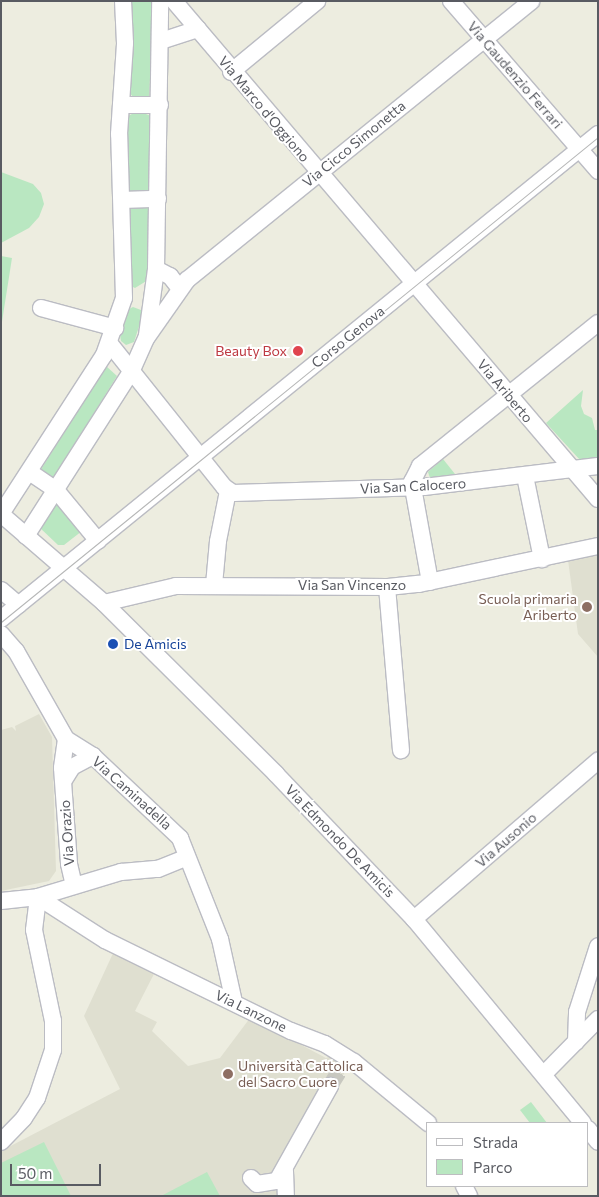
<!DOCTYPE html>
<meta charset="utf-8">
<style>
body{margin:0}
#map{position:relative;width:599px;height:1197px;overflow:hidden;background:#edede0;font-family:Commissioner,sans-serif}
div>[style]{position:absolute}
[style*='--x']{left:calc(var(--x)*1px);top:calc(var(--y)*1px);width:calc(var(--w)*1px);rotate:calc(var(--a)*1deg)}
.education>*{inset:0;background:#dfdfd0}
.green>*{inset:0;background:#b9e7c1}
.minor-tunnel>*{height:16px;margin-top:-8px;transform-origin:0;background:repeating-linear-gradient(90deg,#c8c8c0 0 16px,transparent 0 24px)}
.roads{filter:drop-shadow(1px 0 #bbbcc3) drop-shadow(-1px 0 #bbbcc3) drop-shadow(0 1px #bbbcc3) drop-shadow(0 -1px #bbbcc3)}
.minor>*{height:16px;margin:-8px;padding:0 8px;transform-origin:8px;border-radius:8px;background:#fff}
.tram>*{height:1px;margin:-0.5px;padding:0 0.5px;transform-origin:0.5px;border-radius:0.5px;background:#b6b7b7}
.dots>*{width:14px;height:14px;translate:-50% -50%;box-sizing:border-box;border:2px solid #fff;border-radius:50%}
span{translate:-50% -50%;white-space:nowrap;text-align:center;line-height:1.15;-webkit-text-stroke:4px #fff;paint-order:stroke}
.street-label{font-size:14px;color:#595b62}
.health-label{font-size:14px;color:#be3a42}
.right{translate:-100% -50%;text-align:right}
.education-label{font-size:14px;color:#785e54}
.left{translate:0 -50%;text-align:left}
.transit-label{font-size:14px;color:#164399}
.frame{position:absolute;inset:0;border:2px solid #595b62;pointer-events:none}
.legend{position:absolute;left:426px;top:1122px;width:162px;height:65px;box-sizing:border-box;background:#fff;border:1px solid #bdbdc0;margin:0;padding:6px 9px;list-style:none;font-size:15px;color:#595b62}
.legend li{display:flex;align-items:center;gap:10px;height:25px}
.legend b{width:25px;border:1px solid #bdbdc0}
.scale{position:absolute;left:10px;top:1164px;width:91px;height:22px;box-sizing:border-box;border:2px solid #595b62;border-top:0;padding-left:6px;font-size:15px;line-height:18px;white-space:nowrap;color:#595b62;-webkit-text-stroke:4px #fff;paint-order:stroke}
</style>
<div id="map">
<div class="education">
<div style="clip-path:polygon(598px 553px,598px 657px,578px 634px,568px 560px)"></div>
<div style="clip-path:polygon(39px 714px,52px 737px,56px 871px,49px 881px,1px 891px,1px 730px,12px 727px,16px 731px,15px 726px)"></div>
<div style="clip-path:polygon(115px 949px,156px 970px,135px 1011px,157px 1022px,152px 1031px,188px 1066px,220px 1058px,250px 1018px,326px 1058px,331px 1056px,347px 1068px,281px 1189px,282px 1196px,1px 1196px,1px 1151px,120px 1089px,84px 1016px)"></div>
</div>
<div class="green">
<div style="clip-path:polygon(130px 1px,154px 1px,149px 98px,133px 97px,129px 92px)"></div>
<div style="clip-path:polygon(138px 111px,151px 116px,150px 192px,125px 192px,127px 122px,128px 116px)"></div>
<div style="clip-path:polygon(1px 172px,33px 184px,41px 193px,44px 204px,39px 217px,29px 228px,1px 243px)"></div>
<div style="clip-path:polygon(128px 208px,149px 208px,148px 280px,135px 288px,131px 286px)"></div>
<div style="clip-path:polygon(1px 256px,12px 258px,1px 328px)"></div>
<div style="clip-path:polygon(133px 307px,141px 310px,143px 314px,134px 342px,126px 345px,121px 341px,120px 335px,129px 309px)"></div>
<div style="clip-path:polygon(106px 366px,117px 376px,54px 478px,40px 471px)"></div>
<div style="clip-path:polygon(583px 390px,581px 406px,584px 414px,592px 418px,595px 430px,598px 430px,598px 457px,580px 460px,546px 423px)"></div>
<div style="clip-path:polygon(443px 459px,455px 474px,430px 478px,428px 472px)"></div>
<div style="clip-path:polygon(56px 504px,82px 531px,64px 545px,58px 545px,38px 526px)"></div>
<div style="clip-path:polygon(531px 1102px,547px 1123px,530px 1123px,520px 1110px)"></div>
<div style="clip-path:polygon(44px 1142px,71px 1196px,1px 1196px,1px 1163px)"></div>
<div style="clip-path:polygon(207px 1172px,220px 1196px,161px 1196px)"></div>
</div>
<div class="minor-tunnel">
<div style="--x:330;--y:1086;--w:25;--a:-58"></div>
</div>
<div class="roads">
<div class="minor">
<div style="--x:174;--y:1;--w:654;--a:49.59"></div>
<div style="--x:451;--y:1;--w:225;--a:49.1"></div>
<div style="--x:161;--y:41;--w:39;--a:-18"></div>
<div style="--x:231;--y:72;--w:112;--a:-39.5"></div>
<div style="--x:121;--y:105;--w:39;--a:0"></div>
<div style="--x:122;--y:200;--w:36;--a:-2"></div>
<div style="--x:156;--y:269;--w:16;--a:27"></div>
<div style="--x:170;--y:276;--w:16;--a:52"></div>
<div style="--x:41;--y:308;--w:77;--a:15.1"></div>
<div style="--x:147;--y:335;--w:67;--a:-82.2"></div>
<div style="--x:156;--y:269;--w:268;--a:-89.1"></div>
<div style="--x:110;--y:344;--w:183;--a:51.4"></div>
<div style="--x:224;--y:487;--w:11;--a:34"></div>
<div style="--x:233;--y:493;--w:191;--a:-1.8"></div>
<div style="--x:424;--y:487;--w:175;--a:-6.9"></div>
<div style="--x:31;--y:473;--w:30;--a:34"></div>
<div style="--x:56;--y:490;--w:66;--a:50.5"></div>
<div style="--x:525;--y:476;--w:85;--a:78.4"></div>
<div style="--x:1;--y:514;--w:136;--a:40.8"></div>
<div style="--x:104;--y:603;--w:243;--a:44.8"></div>
<div style="--x:276;--y:774;--w:200;--a:46.4"></div>
<div style="--x:414;--y:919;--w:265;--a:50.4"></div>
<div style="--x:1;--y:514;--w:189;--a:-57.1"></div>
<div style="--x:104;--y:355;--w:60;--a:-70.7"></div>
<div style="--x:124;--y:298;--w:164;--a:-91.7"></div>
<div style="--x:119;--y:134;--w:91;--a:-86.2"></div>
<div style="--x:125;--y:43;--w:42;--a:-92.7"></div>
<div style="--x:26;--y:536;--w:197;--a:-57.4"></div>
<div style="--x:132;--y:370;--w:36;--a:-66"></div>
<div style="--x:147;--y:337;--w:70;--a:-54.9"></div>
<div style="--x:187;--y:280;--w:443;--a:-39"></div>
<div style="--x:430;--y:582;--w:102;--a:-100.2"></div>
<div style="--x:412;--y:482;--w:18;--a:-63"></div>
<div style="--x:420;--y:466;--w:228;--a:-38.8"></div>
<div style="--x:214;--y:585;--w:44;--a:-84.8"></div>
<div style="--x:218;--y:541;--w:51;--a:-78.7"></div>
<div style="--x:387;--y:587;--w:164;--a:85.1"></div>
<div style="--x:1;--y:590;--w:23;--a:40"></div>
<div style="--x:104;--y:603;--w:74;--a:-13.3"></div>
<div style="--x:176;--y:586;--w:212;--a:0.3"></div>
<div style="--x:388;--y:587;--w:31;--a:-6"></div>
<div style="--x:419;--y:584;--w:183;--a:-12"></div>
<div style="--x:1;--y:619;--w:769;--a:-39.09"></div>
<div style="--x:1;--y:634;--w:23;--a:49"></div>
<div style="--x:16;--y:651;--w:101;--a:60.4"></div>
<div style="--x:66;--y:739;--w:32;--a:32"></div>
<div style="--x:93;--y:756;--w:120;--a:43.3"></div>
<div style="--x:180;--y:838;--w:109;--a:68.4"></div>
<div style="--x:220;--y:939;--w:65;--a:77.5"></div>
<div style="--x:66;--y:739;--w:29;--a:98"></div>
<div style="--x:62;--y:768;--w:96;--a:85.8"></div>
<div style="--x:69;--y:864;--w:22;--a:77"></div>
<div style="--x:64;--y:780;--w:15;--a:-58"></div>
<div style="--x:72;--y:767;--w:24;--a:-28"></div>
<div style="--x:38;--y:897;--w:80;--a:32.7"></div>
<div style="--x:105;--y:940;--w:207;--a:26.1"></div>
<div style="--x:291;--y:1031;--w:36;--a:21"></div>
<div style="--x:325;--y:1044;--w:34;--a:32"></div>
<div style="--x:354;--y:1062;--w:96;--a:39.5"></div>
<div style="--x:1;--y:901;--w:37;--a:-6"></div>
<div style="--x:38;--y:897;--w:87;--a:-16.8"></div>
<div style="--x:121;--y:872;--w:37;--a:-5"></div>
<div style="--x:158;--y:869;--w:31;--a:-22"></div>
<div style="--x:414;--y:919;--w:243;--a:-40.7"></div>
<div style="--x:576;--y:1042;--w:30;--a:-88"></div>
<div style="--x:577;--y:1012;--w:69;--a:-72.3"></div>
<div style="--x:544;--y:1074;--w:77;--a:-45.5"></div>
<div style="--x:588;--y:1129;--w:16;--a:52"></div>
<div style="--x:1;--y:1142;--w:33;--a:-46"></div>
<div style="--x:24;--y:1118;--w:24;--a:-57"></div>
<div style="--x:37;--y:1098;--w:51;--a:-71.6"></div>
<div style="--x:53;--y:1050;--w:29;--a:-90"></div>
<div style="--x:53;--y:1021;--w:93;--a:-101.8"></div>
<div style="--x:34;--y:930;--w:33;--a:-83"></div>
<div style="--x:285;--y:1171;--w:25;--a:88"></div>
<div style="--x:251;--y:1178;--w:8;--a:45"></div>
<div style="--x:257;--y:1184;--w:20;--a:-9"></div>
<div style="--x:277;--y:1181;--w:109;--a:-60.8"></div>
<div style="--x:464;--y:1186;--w:11;--a:63"></div>
</div>
</div>
<div class="tram">
<div style="--x:1;--y:622;--w:769;--a:-39.09"></div>
</div>
<div class="dots">
<div style="left:298px;top:351px;background:#e0444e"></div>
<div style="left:587px;top:607px;background:#8d6e63"></div>
<div style="left:113px;top:644px;background:#1a4fb4"></div>
<div style="left:228px;top:1074px;background:#8d6e63"></div>
</div>
<div class="street-label">
<span style="left:515px;top:75px;rotate:49deg">Via Gaudenzio Ferrari</span>
<span style="left:264px;top:109px;rotate:50deg">Via Marco d'Oggiono</span>
<span style="left:354px;top:144px;rotate:-39deg">Via Cicco Simonetta</span>
<span style="left:348px;top:337px;rotate:-39deg">Corso Genova</span>
<span style="left:505px;top:391px;rotate:50deg">Via Ariberto</span>
<span style="left:413px;top:486px;rotate:-3deg">Via San Calocero</span>
<span style="left:352px;top:585px">Via San Vincenzo</span>
<span style="left:132px;top:793px;rotate:42deg">Via Caminadella</span>
<span style="left:67px;top:833px;rotate:-94deg">Via Orazio</span>
<span style="left:506px;top:840px;rotate:-41deg">Via Ausonio</span>
<span style="left:340px;top:841px;rotate:46deg">Via Edmondo De Amicis</span>
<span style="left:251px;top:1011px;rotate:26deg">Via Lanzone</span>
</div>
<div class="health-label">
<span class="right" style="left:287px;top:351px">Beauty Box</span>
</div>
<div class="education-label">
<span class="right" style="left:577px;top:607px">Scuola primaria<br>Ariberto</span>
<span class="left" style="left:238px;top:1074px">Università Cattolica<br>del Sacro Cuore</span>
</div>
<div class="transit-label">
<span class="left" style="left:124px;top:644px">De Amicis</span>
</div>
<div class="frame"></div>
<ul class="legend">
<li><b style="height:6px;background:#fff"></b>Strada</li>
<li><b style="height:14px;background:#b9e7c1"></b>Parco</li>
</ul>
<div class="scale">50 m</div>
</div>
